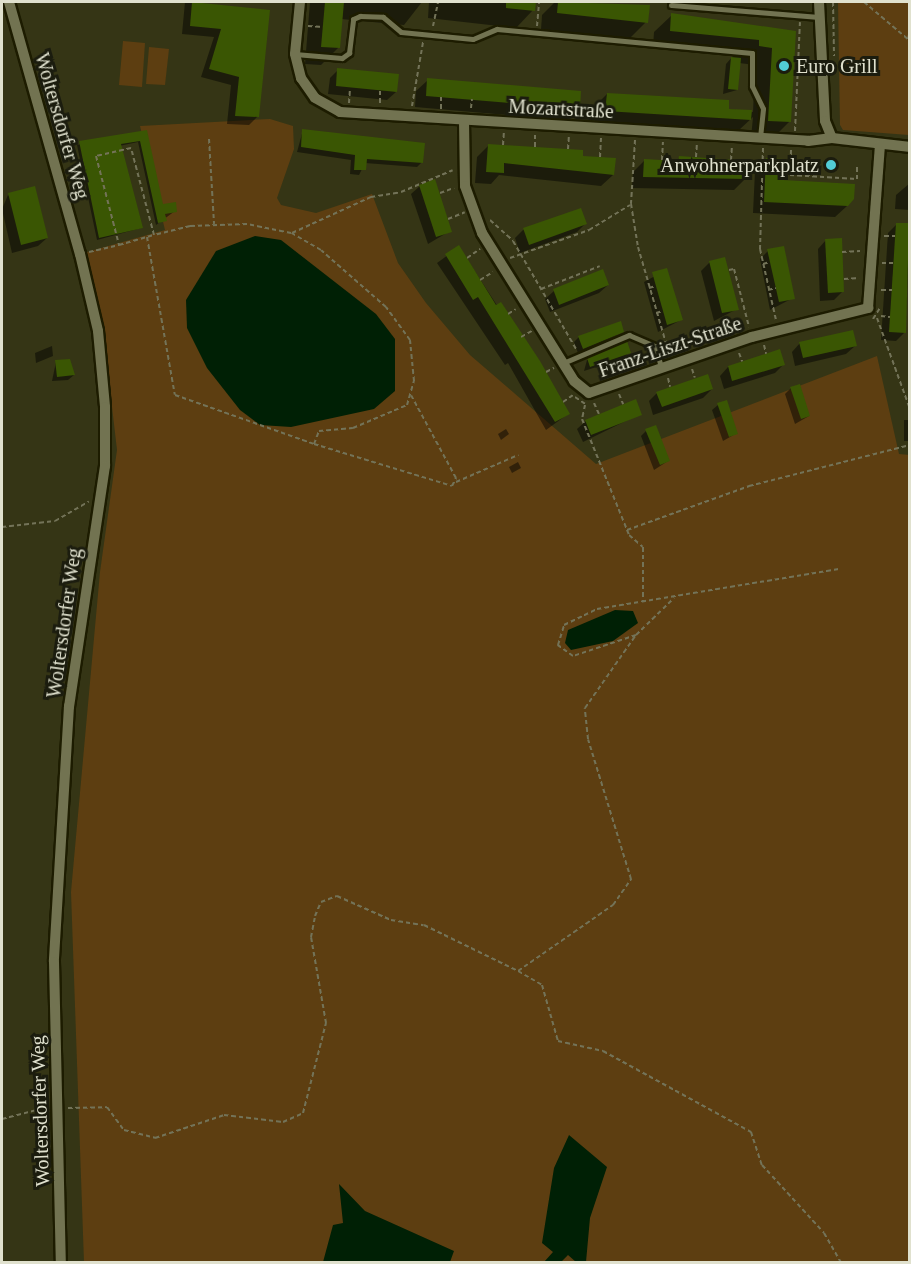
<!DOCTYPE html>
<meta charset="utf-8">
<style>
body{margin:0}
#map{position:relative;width:911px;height:1264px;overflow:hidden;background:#353515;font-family:"Times New Roman",serif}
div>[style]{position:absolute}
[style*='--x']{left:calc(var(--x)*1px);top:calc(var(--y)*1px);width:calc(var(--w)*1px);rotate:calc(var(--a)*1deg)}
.green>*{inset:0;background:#5d3e11}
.water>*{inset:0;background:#002005}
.shadow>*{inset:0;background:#0007}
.building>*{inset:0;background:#3a5603}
.path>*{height:2px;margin-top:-1px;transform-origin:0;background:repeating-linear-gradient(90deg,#737358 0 4.5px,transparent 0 7.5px)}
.roads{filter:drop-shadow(2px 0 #1d1c00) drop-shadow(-2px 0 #1d1c00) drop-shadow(0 2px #1d1c00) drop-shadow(0 -2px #1d1c00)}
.service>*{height:5px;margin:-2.5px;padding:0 2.5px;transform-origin:2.5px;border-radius:2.5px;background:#727351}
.minor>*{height:10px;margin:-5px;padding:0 5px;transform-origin:5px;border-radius:5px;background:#727351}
.dots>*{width:16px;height:16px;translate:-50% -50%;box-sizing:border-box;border:3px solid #1b1c0e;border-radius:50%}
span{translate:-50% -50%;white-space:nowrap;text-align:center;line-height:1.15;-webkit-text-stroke:6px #1b1c0e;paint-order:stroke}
.poi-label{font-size:20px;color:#e0e1ce}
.left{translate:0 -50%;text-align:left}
.right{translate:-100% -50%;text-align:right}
.street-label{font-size:20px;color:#e0e1ce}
.frame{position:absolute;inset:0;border:3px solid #e0e1ce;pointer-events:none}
</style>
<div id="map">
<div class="green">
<div style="clip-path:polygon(838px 2px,909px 2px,909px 135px,843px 130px,840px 125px)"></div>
<div style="clip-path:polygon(123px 41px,145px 43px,142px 87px,119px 85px)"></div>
<div style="clip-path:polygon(149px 47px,169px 49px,165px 85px,146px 84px)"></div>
<div style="clip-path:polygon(270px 119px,293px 126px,294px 149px,277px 198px,281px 205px,316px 213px,372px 194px,398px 263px,426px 303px,470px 355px,596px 464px,877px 356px,899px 454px,910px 455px,909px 1262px,84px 1262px,71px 892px,100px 572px,117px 450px,103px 329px,80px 254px,165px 230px,140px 126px)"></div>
</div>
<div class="water">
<div style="clip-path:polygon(255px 236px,281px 240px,376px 314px,395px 339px,395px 391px,374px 409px,291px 427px,260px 425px,240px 410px,207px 368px,187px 328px,186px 300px,216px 251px)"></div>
<div style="clip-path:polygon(615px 610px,633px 611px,638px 623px,613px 641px,571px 650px,565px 643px,568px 630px)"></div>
<div style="clip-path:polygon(569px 1135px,607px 1167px,590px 1218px,586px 1262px,576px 1262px,568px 1255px,561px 1262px,544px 1262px,553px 1252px,542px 1243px,554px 1168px)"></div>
<div style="clip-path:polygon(339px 1184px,365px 1211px,454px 1251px,450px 1262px,323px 1262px,333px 1225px,343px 1223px)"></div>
</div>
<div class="shadow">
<div style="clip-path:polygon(185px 2px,268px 12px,257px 117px,249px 125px,227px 124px,231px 85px,201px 77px,214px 37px,182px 34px)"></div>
<div style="clip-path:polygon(310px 2px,422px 2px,404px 25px,341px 19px,338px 48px,321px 65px,305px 64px)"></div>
<div style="clip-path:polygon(429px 2px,534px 2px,533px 10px,516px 28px,428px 18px)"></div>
<div style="clip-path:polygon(555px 2px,648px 6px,646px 22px,629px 39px,541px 30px,542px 15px)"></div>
<div style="clip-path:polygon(672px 15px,794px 32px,789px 122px,772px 139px,751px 138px,753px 117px,739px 130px,595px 121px,596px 105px,607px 94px,753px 112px,755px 65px,739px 63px,737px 90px,723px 94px,726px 64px,733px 56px,653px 47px,654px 32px)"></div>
<div style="clip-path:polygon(338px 70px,396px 92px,387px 100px,328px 94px,330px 78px)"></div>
<div style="clip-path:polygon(428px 80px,578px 109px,567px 120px,415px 107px,416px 91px)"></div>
<div style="clip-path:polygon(303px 130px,422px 162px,417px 167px,365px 163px,359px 175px,350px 174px,351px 160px,297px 152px)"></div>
<div style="clip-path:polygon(145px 131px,162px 206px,175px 211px,156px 225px,138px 142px,119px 146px,141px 228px,97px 240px,77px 145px)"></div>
<div style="clip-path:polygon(488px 146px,581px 157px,613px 175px,601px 186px,499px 175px,491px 184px,475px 183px,477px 157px)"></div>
<div style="clip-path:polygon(679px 158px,746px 178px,734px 190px,632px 188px,633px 172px,644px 161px,674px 163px)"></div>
<div style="clip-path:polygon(767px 159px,781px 181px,847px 206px,835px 217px,753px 213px,755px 171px)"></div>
<div style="clip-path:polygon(910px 183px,910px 210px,895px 209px,896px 195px)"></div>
<div style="clip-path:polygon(420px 186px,450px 231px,428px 244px,411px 194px)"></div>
<div style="clip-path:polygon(8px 195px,47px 238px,38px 246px,12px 253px,2px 209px)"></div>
<div style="clip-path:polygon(580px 209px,585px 224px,577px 232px,520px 253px,515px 238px,523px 230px)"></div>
<div style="clip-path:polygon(897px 224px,910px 225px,905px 332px,896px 341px,881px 340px,888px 233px)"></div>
<div style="clip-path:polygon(826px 240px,843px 291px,834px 300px,820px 301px,818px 249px)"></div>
<div style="clip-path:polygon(459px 247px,568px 414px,546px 430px,508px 363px,505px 365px,437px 263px)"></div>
<div style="clip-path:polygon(768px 251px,793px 298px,770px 310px,760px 259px)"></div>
<div style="clip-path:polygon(710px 262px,737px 309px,714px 321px,701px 271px)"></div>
<div style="clip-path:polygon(666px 270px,681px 320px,658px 332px,644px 282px)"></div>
<div style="clip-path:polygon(603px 271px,608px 285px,599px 293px,550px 312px,545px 299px,554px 291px)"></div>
<div style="clip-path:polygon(617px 335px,578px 353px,574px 342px,579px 337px)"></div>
<div style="clip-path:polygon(626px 343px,629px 352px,624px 358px,584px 371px,587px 360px)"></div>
<div style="clip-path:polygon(800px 343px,855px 346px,846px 354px,795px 366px,792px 352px)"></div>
<div style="clip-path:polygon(52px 346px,53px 356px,36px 363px,35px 353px)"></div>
<div style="clip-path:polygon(56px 362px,74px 375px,68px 380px,52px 381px)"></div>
<div style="clip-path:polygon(783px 365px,775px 373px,724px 389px,720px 376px,728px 367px)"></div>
<div style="clip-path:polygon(791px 388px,809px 416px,795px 424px,785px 394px)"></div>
<div style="clip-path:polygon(712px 389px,703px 398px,653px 415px,649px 401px,657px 393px)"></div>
<div style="clip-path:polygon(718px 405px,737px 433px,723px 441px,712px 410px)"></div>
<div style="clip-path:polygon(640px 414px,583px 442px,577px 429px,586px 421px)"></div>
<div style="clip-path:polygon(904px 420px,910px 420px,910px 441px,904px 441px)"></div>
<div style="clip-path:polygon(506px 429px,509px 434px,501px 440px,498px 434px)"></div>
<div style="clip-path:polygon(646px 431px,668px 461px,654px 470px,641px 436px)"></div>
<div style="clip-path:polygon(518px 462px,521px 468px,512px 473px,509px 467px)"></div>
</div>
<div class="building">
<div style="clip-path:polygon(192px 2px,270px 10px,259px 117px,235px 116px,239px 77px,209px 69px,221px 29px,190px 26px)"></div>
<div style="clip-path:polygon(325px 2px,344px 2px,340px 48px,321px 47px)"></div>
<div style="clip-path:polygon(506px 2px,536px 2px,535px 11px,506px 8px)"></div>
<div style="clip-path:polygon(558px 2px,650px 5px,648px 23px,557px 13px)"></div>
<div style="clip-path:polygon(671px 13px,796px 31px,791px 122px,768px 121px,772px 48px,759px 46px,759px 40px,670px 31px)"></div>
<div style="clip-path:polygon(731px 57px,741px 58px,738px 90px,728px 89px)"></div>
<div style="clip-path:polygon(337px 68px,399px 74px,397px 92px,336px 86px)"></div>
<div style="clip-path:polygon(427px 78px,581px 91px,580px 109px,426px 96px)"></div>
<div style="clip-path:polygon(607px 93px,729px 100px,729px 109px,752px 110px,751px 120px,605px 111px)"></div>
<div style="clip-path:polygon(302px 129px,425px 143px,423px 163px,367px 159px,366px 170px,354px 170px,355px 155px,301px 147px)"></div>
<div style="clip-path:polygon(147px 130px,163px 204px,176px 202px,177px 212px,165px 214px,167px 221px,158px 223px,140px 141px,121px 144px,143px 228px,99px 238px,79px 141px)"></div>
<div style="clip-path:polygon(488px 144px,583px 150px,583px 156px,616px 158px,614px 175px,504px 163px,504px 173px,486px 172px)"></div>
<div style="clip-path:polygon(679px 156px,749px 161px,747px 179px,643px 177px,644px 159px,678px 161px)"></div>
<div style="clip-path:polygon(766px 158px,784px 159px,783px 180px,855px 184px,854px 199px,848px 206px,764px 202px)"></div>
<div style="clip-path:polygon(435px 179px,452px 232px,436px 237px,419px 185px)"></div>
<div style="clip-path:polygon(35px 186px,48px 238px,21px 245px,8px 193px)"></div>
<div style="clip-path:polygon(581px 208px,587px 224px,529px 245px,523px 228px)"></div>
<div style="clip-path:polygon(896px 223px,909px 223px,906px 333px,889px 332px)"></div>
<div style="clip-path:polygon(842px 238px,844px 292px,828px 293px,825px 239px)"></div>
<div style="clip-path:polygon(459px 245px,496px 305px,501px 302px,540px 361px,570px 414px,555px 422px,478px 297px,473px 300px,445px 254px)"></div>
<div style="clip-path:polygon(784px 246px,795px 299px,779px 302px,767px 249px)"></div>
<div style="clip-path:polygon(725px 257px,739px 310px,722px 313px,709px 261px)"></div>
<div style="clip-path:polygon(667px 268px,683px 320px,667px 325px,652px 272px)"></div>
<div style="clip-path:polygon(603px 269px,609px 285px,559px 305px,553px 289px)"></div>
<div style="clip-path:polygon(621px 321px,624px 332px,583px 349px,578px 336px)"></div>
<div style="clip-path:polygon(853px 330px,857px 346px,803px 358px,799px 342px)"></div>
<div style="clip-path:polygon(627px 341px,631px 353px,590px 367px,587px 358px)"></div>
<div style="clip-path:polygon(780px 349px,785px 365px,732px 381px,728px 366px)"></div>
<div style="clip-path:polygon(70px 359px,75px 375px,57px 377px,55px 360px)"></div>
<div style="clip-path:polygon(708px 374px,713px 389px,662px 407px,656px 392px)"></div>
<div style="clip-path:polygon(800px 384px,810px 416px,801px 419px,790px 387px)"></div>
<div style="clip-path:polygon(636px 399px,642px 415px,591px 435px,585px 420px)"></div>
<div style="clip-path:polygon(727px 400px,738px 434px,729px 437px,717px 403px)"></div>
<div style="clip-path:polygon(656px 425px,670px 461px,660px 465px,645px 429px)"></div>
</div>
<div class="path">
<div style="--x:833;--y:2;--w:54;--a:88.9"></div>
<div style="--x:864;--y:2;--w:60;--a:40.3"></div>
<div style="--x:308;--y:26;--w:15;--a:4"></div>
<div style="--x:433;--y:26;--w:25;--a:-78"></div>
<div style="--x:537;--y:26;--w:24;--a:-85"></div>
<div style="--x:908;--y:39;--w:9;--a:-77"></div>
<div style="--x:349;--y:103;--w:15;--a:-86"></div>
<div style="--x:380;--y:103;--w:12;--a:-90"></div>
<div style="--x:412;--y:106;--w:65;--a:-80.2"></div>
<div style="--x:471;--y:108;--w:9;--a:-84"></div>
<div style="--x:441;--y:109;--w:12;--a:-90"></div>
<div style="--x:795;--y:131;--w:109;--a:-87.4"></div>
<div style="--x:209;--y:139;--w:85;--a:86.6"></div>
<div style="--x:635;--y:140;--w:64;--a:93.6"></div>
<div style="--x:631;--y:204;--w:44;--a:80.8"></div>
<div style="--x:638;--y:247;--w:111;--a:73.8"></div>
<div style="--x:503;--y:145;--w:13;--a:-86"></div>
<div style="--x:535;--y:147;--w:12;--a:-90"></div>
<div style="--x:763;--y:148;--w:101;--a:91.7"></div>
<div style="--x:760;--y:249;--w:73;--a:77.3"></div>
<div style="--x:568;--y:149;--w:13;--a:-86"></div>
<div style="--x:791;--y:150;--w:25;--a:92"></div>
<div style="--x:790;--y:175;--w:67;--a:3.4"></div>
<div style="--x:857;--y:179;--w:13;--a:-90"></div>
<div style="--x:600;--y:157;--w:19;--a:-87"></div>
<div style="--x:696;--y:157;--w:13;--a:-86"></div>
<div style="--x:662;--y:160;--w:18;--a:-87"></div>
<div style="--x:731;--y:160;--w:14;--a:-86"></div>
<div style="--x:440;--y:193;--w:15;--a:-20"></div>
<div style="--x:448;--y:219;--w:18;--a:-22"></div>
<div style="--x:490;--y:220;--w:31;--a:42"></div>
<div style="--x:513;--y:241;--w:125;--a:59.7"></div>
<div style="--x:292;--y:233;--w:87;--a:-24.5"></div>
<div style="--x:371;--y:197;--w:30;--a:-9"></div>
<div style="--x:401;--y:192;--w:56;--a:-22.9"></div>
<div style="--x:884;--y:236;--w:11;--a:0"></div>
<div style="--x:147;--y:237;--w:160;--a:80"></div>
<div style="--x:175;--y:395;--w:147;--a:19.4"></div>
<div style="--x:314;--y:444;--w:14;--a:-69"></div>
<div style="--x:319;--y:431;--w:34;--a:-5"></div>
<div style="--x:353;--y:428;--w:59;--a:-23.1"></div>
<div style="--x:407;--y:405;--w:25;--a:-74"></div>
<div style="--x:414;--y:381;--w:41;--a:-95.6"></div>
<div style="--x:410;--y:340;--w:41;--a:-126"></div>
<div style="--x:386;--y:307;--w:86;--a:-138.8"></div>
<div style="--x:321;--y:250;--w:34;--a:-150"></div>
<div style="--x:291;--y:233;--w:45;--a:-168.4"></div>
<div style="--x:247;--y:224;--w:57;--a:178"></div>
<div style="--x:190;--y:226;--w:37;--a:166"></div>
<div style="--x:89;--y:252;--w:31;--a:-13"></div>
<div style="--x:119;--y:245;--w:36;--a:-16"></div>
<div style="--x:154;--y:235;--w:90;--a:-104.8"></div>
<div style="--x:131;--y:148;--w:36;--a:167"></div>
<div style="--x:96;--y:156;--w:92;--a:75.5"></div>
<div style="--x:842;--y:252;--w:18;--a:-3"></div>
<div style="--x:467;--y:258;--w:16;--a:-35"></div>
<div style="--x:510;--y:258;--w:84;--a:-19.5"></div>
<div style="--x:589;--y:230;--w:48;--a:-31.4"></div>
<div style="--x:882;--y:263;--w:11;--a:0"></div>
<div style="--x:763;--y:264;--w:7;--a:-16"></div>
<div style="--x:729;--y:270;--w:5;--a:-11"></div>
<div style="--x:734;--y:269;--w:60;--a:75.5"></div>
<div style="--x:844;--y:279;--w:15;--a:-4"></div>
<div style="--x:480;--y:280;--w:15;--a:-32"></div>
<div style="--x:649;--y:288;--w:7;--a:-16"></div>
<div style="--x:541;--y:289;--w:63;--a:-21.3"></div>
<div style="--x:768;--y:290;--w:8;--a:-14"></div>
<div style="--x:881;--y:290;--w:11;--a:0"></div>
<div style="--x:656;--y:313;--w:7;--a:-16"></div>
<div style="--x:508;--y:314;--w:9;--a:-32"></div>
<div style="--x:881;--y:316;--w:9;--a:6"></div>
<div style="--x:877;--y:318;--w:97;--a:70.1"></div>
<div style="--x:873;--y:319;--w:13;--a:-58"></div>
<div style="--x:521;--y:337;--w:13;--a:-29"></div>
<div style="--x:764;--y:345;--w:9;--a:77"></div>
<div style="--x:739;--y:353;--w:9;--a:69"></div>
<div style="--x:692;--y:369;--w:9;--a:72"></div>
<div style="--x:546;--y:372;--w:9;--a:-27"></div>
<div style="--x:668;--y:378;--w:9;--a:77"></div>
<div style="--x:619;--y:394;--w:11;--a:68"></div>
<div style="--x:575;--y:397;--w:14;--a:34"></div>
<div style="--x:563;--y:402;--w:12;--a:-35"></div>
<div style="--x:594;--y:403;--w:12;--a:66"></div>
<div style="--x:585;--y:405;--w:14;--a:102"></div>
<div style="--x:582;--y:419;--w:125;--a:67.9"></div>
<div style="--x:629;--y:535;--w:18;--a:41"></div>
<div style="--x:643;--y:547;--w:54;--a:90"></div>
<div style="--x:314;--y:444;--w:144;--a:16.9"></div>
<div style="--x:452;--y:486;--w:9;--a:-63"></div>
<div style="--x:456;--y:478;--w:94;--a:-118.5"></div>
<div style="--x:456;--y:482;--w:68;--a:-23.5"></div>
<div style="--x:2;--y:527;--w:53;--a:-6.5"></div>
<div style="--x:55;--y:521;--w:39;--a:-30"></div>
<div style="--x:627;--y:530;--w:130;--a:-19.8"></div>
<div style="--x:749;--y:486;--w:166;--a:-14.3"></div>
<div style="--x:636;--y:635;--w:53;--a:-44.2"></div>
<div style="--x:518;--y:971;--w:116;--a:-34.8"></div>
<div style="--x:613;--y:905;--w:32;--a:-55"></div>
<div style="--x:631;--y:879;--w:146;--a:-107.1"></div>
<div style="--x:588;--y:739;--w:31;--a:-96"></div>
<div style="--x:585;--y:708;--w:89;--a:-55.1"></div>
<div style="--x:636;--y:635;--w:66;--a:161.6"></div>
<div style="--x:573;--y:656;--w:19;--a:-144"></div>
<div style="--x:558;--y:645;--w:21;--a:-73"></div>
<div style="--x:564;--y:625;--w:37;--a:-26"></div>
<div style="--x:597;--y:609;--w:245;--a:-9.4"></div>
<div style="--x:68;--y:1108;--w:39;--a:-1"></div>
<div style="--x:107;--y:1107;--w:29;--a:54"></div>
<div style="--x:124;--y:1130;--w:32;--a:14"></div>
<div style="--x:155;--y:1138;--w:73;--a:-18.4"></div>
<div style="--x:224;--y:1115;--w:59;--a:6.8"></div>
<div style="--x:283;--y:1122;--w:22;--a:-24"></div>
<div style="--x:303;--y:1113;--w:93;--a:-75.7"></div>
<div style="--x:326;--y:1023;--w:87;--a:-99.9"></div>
<div style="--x:311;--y:937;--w:21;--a:-79"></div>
<div style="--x:315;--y:916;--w:15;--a:-67"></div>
<div style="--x:321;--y:902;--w:17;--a:-21"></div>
<div style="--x:337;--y:896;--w:59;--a:24"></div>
<div style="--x:391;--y:920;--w:33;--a:9"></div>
<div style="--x:424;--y:925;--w:105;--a:26.1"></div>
<div style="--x:518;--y:971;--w:28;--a:30"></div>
<div style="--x:542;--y:985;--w:58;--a:74.1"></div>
<div style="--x:558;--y:1041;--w:46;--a:12.5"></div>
<div style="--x:603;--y:1051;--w:169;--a:28.7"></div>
<div style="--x:751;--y:1132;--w:35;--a:72"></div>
<div style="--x:762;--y:1165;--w:92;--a:47.6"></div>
<div style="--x:824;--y:1233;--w:34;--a:60"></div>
<div style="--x:2;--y:1119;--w:48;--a:-14.6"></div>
</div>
<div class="roads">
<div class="service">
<div style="--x:671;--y:5;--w:149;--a:4.6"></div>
<div style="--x:295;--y:54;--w:47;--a:4.9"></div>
<div style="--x:342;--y:58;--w:9;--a:-36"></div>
<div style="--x:349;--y:53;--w:34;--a:-83"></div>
<div style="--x:353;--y:19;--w:8;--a:-23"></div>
<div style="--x:360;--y:16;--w:23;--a:2"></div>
<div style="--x:383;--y:17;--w:23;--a:40"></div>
<div style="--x:401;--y:32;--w:72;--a:5.6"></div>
<div style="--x:473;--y:39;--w:26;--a:-23"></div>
<div style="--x:497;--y:29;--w:256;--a:5.4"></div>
<div style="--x:752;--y:53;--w:33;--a:90"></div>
<div style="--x:752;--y:86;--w:25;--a:64"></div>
<div style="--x:763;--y:109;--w:29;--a:96"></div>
<div style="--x:563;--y:363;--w:72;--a:-23"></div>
<div style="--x:629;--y:335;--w:28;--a:23"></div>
<div style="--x:655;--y:346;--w:22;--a:74"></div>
</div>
<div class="minor">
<div style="--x:9;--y:2;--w:262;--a:74.3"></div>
<div style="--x:80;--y:254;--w:79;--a:76.8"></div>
<div style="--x:98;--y:331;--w:76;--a:84.7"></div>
<div style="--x:105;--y:407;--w:59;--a:90"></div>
<div style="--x:105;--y:466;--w:243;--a:98.5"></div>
<div style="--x:69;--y:706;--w:256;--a:93.4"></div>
<div style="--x:54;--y:962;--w:300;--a:88.7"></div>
<div style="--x:300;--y:2;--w:52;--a:95.5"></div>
<div style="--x:295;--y:54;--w:25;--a:76"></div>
<div style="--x:301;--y:78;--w:24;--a:55"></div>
<div style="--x:315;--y:98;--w:29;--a:29"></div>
<div style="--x:340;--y:112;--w:469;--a:3.5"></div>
<div style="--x:808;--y:141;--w:24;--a:-7"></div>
<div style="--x:832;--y:138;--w:79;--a:6.6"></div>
<div style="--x:819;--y:2;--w:119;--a:87.1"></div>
<div style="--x:825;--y:121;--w:18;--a:68"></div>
<div style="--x:464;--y:121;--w:65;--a:89.1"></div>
<div style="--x:465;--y:186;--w:50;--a:70.1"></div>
<div style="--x:482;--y:233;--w:174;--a:58.1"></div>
<div style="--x:574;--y:381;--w:19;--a:39"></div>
<div style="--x:589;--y:393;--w:172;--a:-19"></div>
<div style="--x:752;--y:337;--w:120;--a:-14"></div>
<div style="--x:868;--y:308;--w:163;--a:-85.8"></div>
</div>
</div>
<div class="dots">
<div style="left:784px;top:66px;background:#52ccd6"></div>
<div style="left:831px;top:165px;background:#52ccd6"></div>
</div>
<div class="poi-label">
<span class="left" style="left:796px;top:66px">Euro Grill</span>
<span class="right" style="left:819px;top:165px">Anwohnerparkplatz</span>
</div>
<div class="street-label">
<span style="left:561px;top:109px;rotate:3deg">Mozartstraße</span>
<span style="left:62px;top:126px;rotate:74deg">Woltersdorfer Weg</span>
<span style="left:670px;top:347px;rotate:-19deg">Franz-Liszt-Straße</span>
<span style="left:64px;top:623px;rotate:-82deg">Woltersdorfer Weg</span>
<span style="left:40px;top:1111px;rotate:-92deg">Woltersdorfer Weg</span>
</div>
<div class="frame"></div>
</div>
